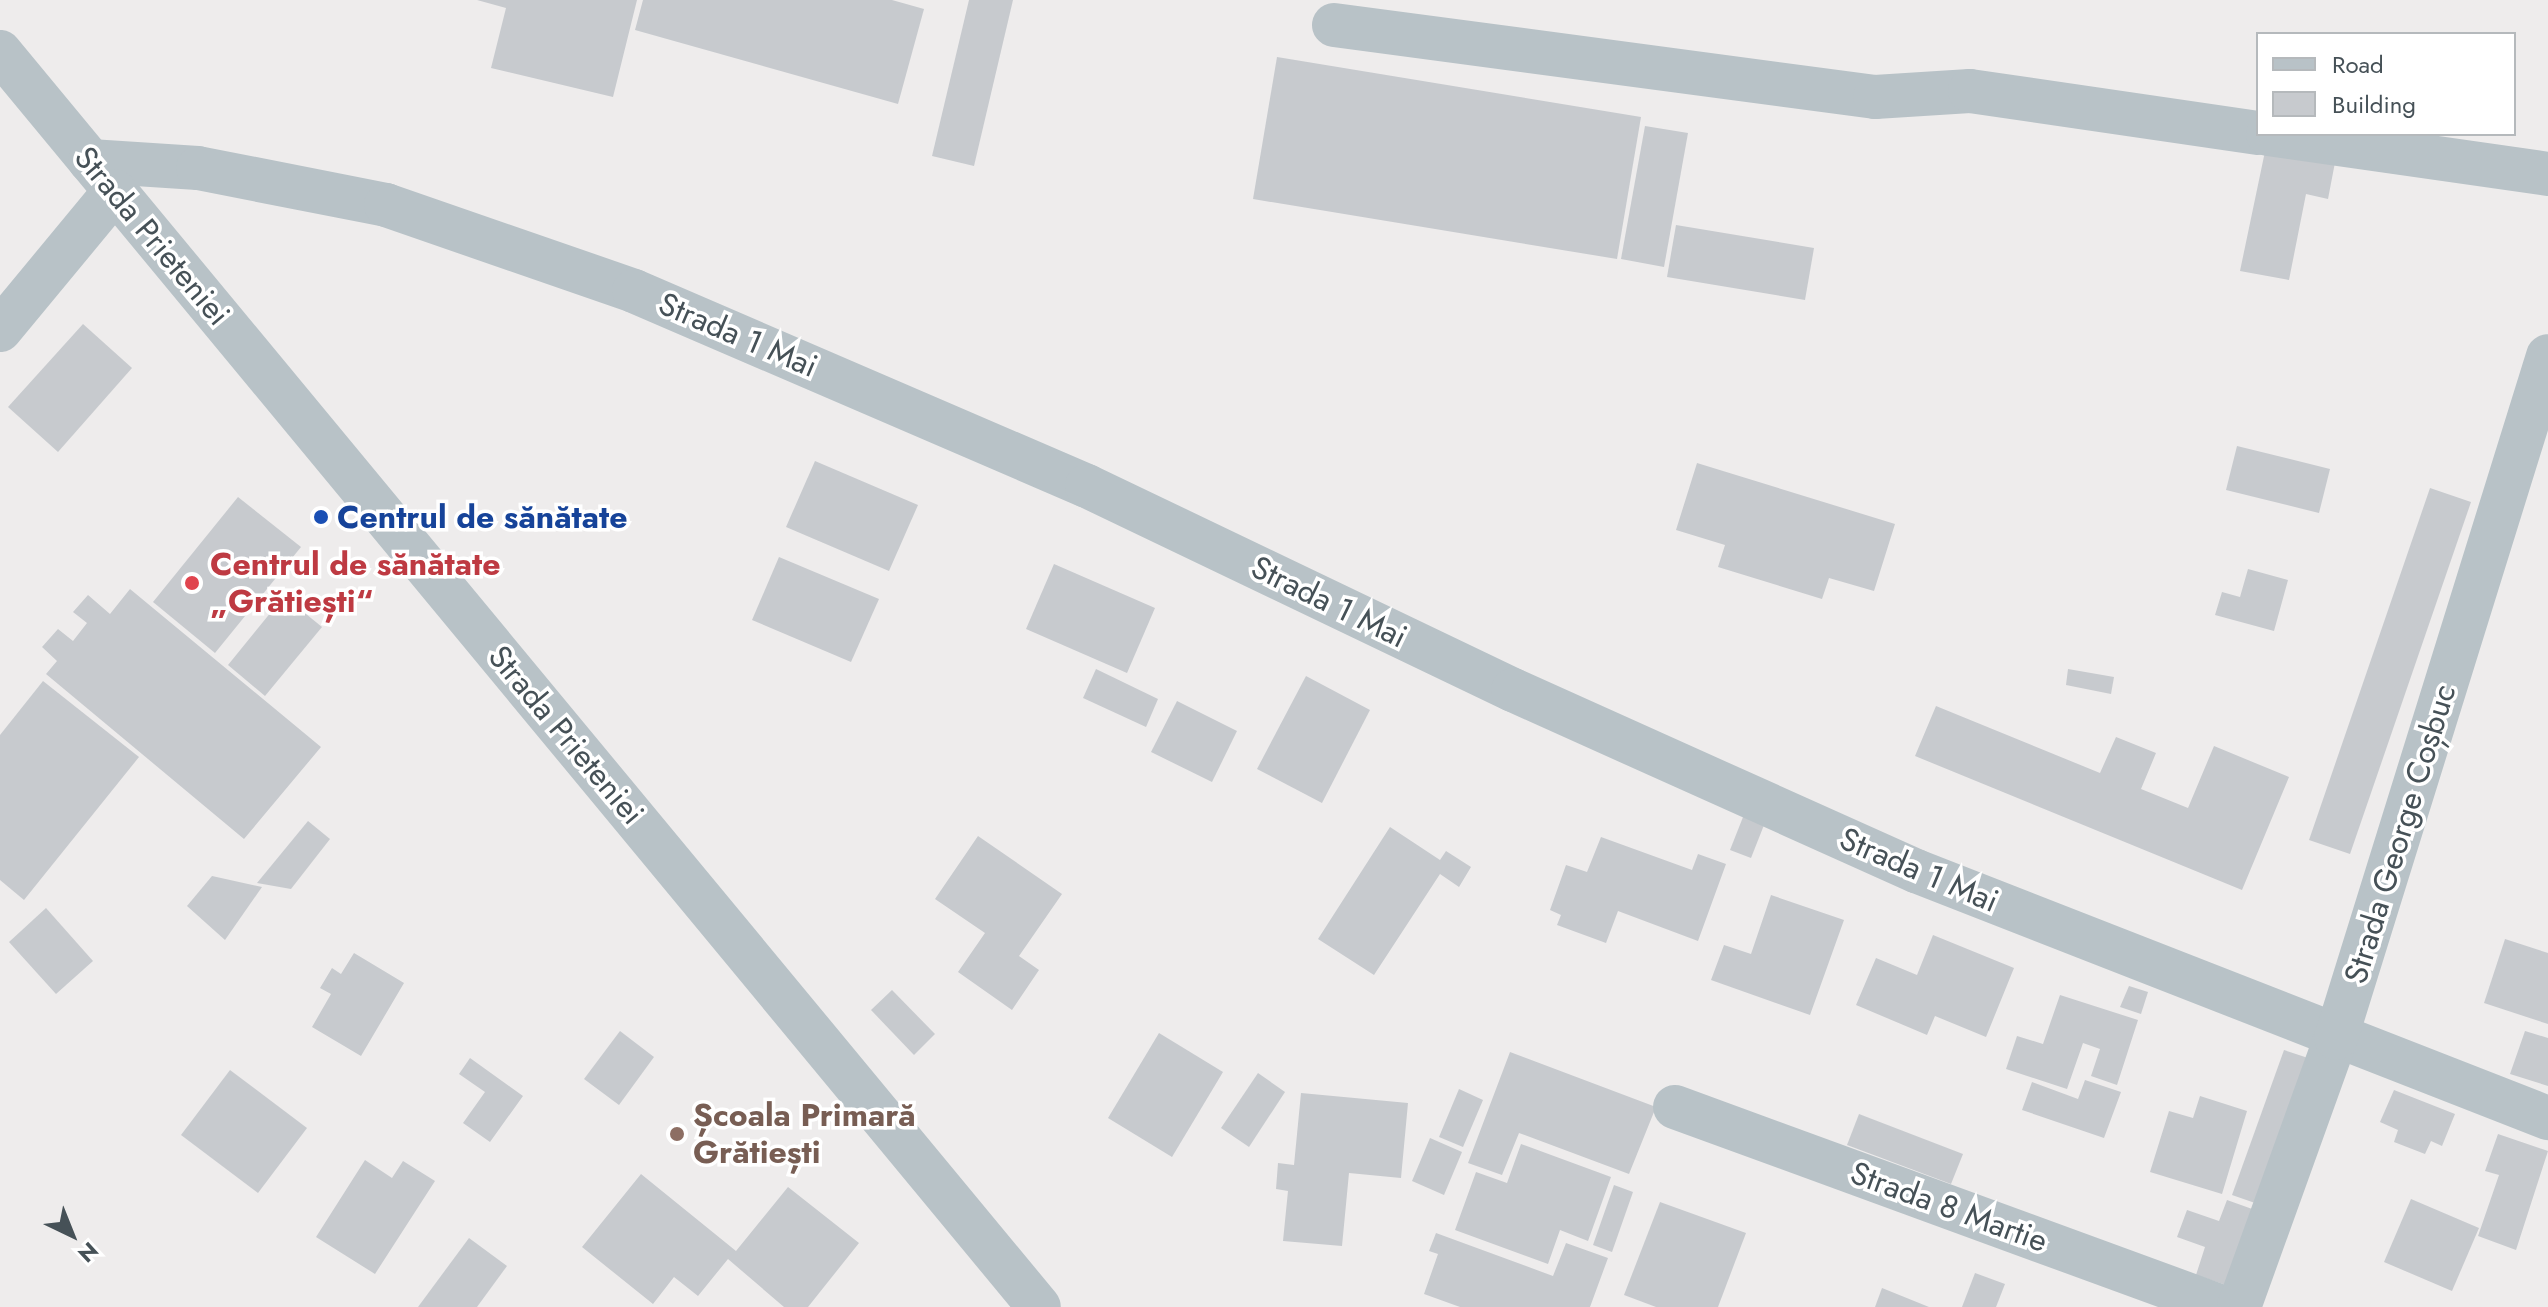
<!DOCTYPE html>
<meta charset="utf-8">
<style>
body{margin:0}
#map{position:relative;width:2548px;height:1307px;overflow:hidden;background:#eeecec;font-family:Jost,sans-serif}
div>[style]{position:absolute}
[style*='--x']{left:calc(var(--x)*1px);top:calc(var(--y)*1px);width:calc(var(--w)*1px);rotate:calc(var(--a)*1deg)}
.building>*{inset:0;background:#c7cace}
.minor>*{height:44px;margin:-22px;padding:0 22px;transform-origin:22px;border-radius:22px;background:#b8c2c7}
.dots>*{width:22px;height:22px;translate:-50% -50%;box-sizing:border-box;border:4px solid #fff;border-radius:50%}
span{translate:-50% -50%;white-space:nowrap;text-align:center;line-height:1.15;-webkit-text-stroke:7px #fff;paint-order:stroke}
.street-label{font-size:32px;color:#465157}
.transit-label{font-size:32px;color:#164399;font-weight:700}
.left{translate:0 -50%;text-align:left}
.health-label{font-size:32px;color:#be3a42;font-weight:700}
.education-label{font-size:32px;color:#785e54;font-weight:700}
.legend{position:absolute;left:2256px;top:32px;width:260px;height:104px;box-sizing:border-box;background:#fff;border:2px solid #b5b9bc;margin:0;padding:10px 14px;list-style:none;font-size:24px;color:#465157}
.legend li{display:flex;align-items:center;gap:16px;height:40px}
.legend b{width:40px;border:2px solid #b5b9bc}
.north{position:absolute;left:32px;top:1195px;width:80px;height:80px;-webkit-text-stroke:6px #fff;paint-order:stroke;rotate:137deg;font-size:22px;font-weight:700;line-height:32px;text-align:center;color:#465157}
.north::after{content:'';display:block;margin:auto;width:28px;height:36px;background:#465157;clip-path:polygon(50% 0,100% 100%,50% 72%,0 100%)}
</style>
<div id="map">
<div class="building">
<div style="clip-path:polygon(637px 0,613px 97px,491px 68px,506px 8px,477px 0)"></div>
<div style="clip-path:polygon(643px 0,892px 0,924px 9px,898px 104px,635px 30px)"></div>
<div style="clip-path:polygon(969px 0,1013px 0,974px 166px,932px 156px)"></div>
<div style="clip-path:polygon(1277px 57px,1641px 117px,1617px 259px,1253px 199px)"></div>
<div style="clip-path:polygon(1645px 126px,1688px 133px,1664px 267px,1621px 259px)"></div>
<div style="clip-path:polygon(2268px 137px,2337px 152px,2328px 199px,2306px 194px,2289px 280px,2240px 271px)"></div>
<div style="clip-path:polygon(1676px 225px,1814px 248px,1805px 300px,1667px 277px)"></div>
<div style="clip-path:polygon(83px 324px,132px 368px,58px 452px,8px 407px)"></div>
<div style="clip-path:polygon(2237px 446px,2330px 469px,2319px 513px,2226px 490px)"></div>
<div style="clip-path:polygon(815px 461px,918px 505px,889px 571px,786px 527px)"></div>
<div style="clip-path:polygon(1697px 463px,1895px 524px,1874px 591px,1829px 578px,1822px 599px,1718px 567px,1725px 545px,1676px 530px)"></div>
<div style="clip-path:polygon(2430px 488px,2471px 502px,2350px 854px,2309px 840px)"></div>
<div style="clip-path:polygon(238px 497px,301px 547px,215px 653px,153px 602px)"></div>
<div style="clip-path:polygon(779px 557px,879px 599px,851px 662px,752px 620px)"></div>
<div style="clip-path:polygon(1054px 564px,1155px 608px,1127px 673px,1026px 629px)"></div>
<div style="clip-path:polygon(2248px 569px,2288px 580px,2274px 631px,2215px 615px,2222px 592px,2240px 597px)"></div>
<div style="clip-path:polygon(130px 589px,321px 747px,244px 839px,46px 674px,57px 661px,42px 647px,58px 629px,73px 641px,87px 623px,73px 612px,88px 595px,110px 614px)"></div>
<div style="clip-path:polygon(284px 596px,322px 627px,265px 696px,228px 665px)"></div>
<div style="clip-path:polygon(1096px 669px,1158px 699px,1146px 727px,1083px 698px)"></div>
<div style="clip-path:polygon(2068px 669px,2114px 677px,2111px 694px,2066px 685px)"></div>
<div style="clip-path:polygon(1306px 676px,1370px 710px,1322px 803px,1257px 769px)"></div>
<div style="clip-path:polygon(43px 681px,139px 757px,24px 900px,0 880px,0 735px)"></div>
<div style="clip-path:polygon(1177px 701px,1237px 731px,1212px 782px,1151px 752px)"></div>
<div style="clip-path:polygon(1936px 706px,2100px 773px,2116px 737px,2156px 753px,2141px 789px,2188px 808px,2214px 746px,2289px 777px,2242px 890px,1915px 756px)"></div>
<div style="clip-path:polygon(1745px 812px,1766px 820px,1751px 858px,1730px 850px)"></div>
<div style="clip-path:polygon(308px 821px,330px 839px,291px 889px,257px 883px)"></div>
<div style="clip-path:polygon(1390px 827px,1440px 860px,1446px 851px,1471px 867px,1459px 887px,1440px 874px,1374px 975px,1318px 939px)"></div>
<div style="clip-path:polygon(978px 836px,1062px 894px,1019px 956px,1039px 970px,1012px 1010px,958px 972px,985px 933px,935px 899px)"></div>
<div style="clip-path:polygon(1601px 837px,1692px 870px,1698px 854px,1726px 864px,1698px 941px,1618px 911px,1606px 943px,1557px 925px,1561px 915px,1550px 910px,1566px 865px,1587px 872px)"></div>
<div style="clip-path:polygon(212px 876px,262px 887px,225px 940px,187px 906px)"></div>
<div style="clip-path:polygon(1771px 895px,1844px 920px,1810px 1015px,1711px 980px,1724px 945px,1751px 954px)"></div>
<div style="clip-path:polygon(46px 908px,93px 961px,56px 994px,9px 942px)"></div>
<div style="clip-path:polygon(1933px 935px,2014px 968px,1986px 1037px,1935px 1016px,1927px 1035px,1856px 1005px,1876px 958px,1917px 975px)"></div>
<div style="clip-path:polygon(2505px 939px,2548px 953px,2548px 1024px,2484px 1003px)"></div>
<div style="clip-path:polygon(354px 953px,404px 983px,361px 1056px,312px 1027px,331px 994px,320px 988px,332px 968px,341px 974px)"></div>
<div style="clip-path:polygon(2129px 986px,2148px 992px,2141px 1014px,2120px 1007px)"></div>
<div style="clip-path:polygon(892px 990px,935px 1034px,914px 1055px,871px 1010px)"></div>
<div style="clip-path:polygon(2060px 995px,2138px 1020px,2117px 1085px,2091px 1076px,2100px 1049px,2083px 1043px,2067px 1089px,2006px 1069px,2017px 1036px,2043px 1044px)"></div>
<div style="clip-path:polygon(620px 1031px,654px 1057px,619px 1105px,584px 1079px)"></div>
<div style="clip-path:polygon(2525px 1031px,2548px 1038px,2548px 1086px,2510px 1074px)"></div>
<div style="clip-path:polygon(1159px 1033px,1223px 1072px,1172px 1157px,1108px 1118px)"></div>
<div style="clip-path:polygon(2284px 1050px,2308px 1058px,2255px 1203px,2232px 1195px)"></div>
<div style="clip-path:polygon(1510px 1052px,1656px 1107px,1629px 1174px,1519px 1133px,1502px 1175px,1468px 1163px)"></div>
<div style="clip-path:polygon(470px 1058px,523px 1096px,490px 1142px,463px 1123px,485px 1092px,459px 1074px)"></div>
<div style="clip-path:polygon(230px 1070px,307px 1128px,258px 1193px,181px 1135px)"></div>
<div style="clip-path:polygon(1258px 1073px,1285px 1092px,1249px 1147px,1221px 1128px)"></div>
<div style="clip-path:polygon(2085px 1080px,2121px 1092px,2104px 1138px,2022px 1110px,2032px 1082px,2078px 1099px)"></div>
<div style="clip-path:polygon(1459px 1089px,1483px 1100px,1463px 1147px,1439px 1137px)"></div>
<div style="clip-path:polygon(2394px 1090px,2455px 1114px,2442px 1146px,2431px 1141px,2425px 1154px,2394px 1142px,2398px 1130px,2380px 1122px)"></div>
<div style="clip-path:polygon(1301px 1093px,1408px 1103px,1401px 1178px,1349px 1173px,1342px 1246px,1283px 1241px,1288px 1191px,1276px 1189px,1278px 1163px,1294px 1165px)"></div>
<div style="clip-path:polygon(2200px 1096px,2247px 1111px,2222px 1194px,2150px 1172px,2169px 1111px,2193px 1118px)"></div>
<div style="clip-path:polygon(1859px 1114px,1963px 1154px,1951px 1184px,1847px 1145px)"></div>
<div style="clip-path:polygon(2498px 1134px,2548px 1151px,2516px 1250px,2478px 1236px,2499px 1175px,2485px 1171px)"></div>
<div style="clip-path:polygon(1430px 1138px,1462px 1152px,1444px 1195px,1412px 1181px)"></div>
<div style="clip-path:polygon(1521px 1144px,1611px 1177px,1588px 1241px,1560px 1230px,1548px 1264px,1455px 1230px,1476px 1172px,1507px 1183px)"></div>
<div style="clip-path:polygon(365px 1160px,392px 1178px,403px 1161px,435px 1181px,375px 1274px,316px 1237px)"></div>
<div style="clip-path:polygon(641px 1174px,736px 1251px,788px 1187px,859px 1243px,808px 1307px,784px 1307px,728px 1259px,698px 1296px,674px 1277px,653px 1304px,582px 1247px)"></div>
<div style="clip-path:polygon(1614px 1185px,1633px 1192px,1612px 1252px,1593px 1245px)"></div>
<div style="clip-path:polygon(2411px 1199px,2479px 1228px,2452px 1291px,2384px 1262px)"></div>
<div style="clip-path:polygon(2227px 1200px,2255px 1210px,2229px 1286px,2196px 1275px,2205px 1247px,2177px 1237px,2187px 1210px,2219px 1221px)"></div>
<div style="clip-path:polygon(1660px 1202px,1746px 1233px,1718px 1307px,1656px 1307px,1624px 1295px)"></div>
<div style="clip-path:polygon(1436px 1233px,1553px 1276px,1566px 1243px,1608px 1258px,1590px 1307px,1460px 1307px,1424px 1294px,1438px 1254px,1429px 1251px)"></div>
<div style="clip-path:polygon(469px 1238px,507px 1266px,477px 1307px,418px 1307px)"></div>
<div style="clip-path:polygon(1975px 1273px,2005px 1284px,1996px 1307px,1962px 1307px)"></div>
<div style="clip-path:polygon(1882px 1288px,1929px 1307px,1875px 1307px)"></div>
</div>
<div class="minor">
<div style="--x:1334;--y:25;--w:546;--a:7.58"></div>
<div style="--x:1875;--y:97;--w:95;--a:-3.6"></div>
<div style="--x:1970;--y:91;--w:291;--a:8.3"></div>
<div style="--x:0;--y:52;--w:1629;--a:50.38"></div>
<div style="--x:2268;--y:134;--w:283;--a:8.1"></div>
<div style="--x:90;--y:161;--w:108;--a:3.7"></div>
<div style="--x:198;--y:168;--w:192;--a:11.1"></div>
<div style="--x:386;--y:205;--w:262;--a:19.1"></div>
<div style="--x:634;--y:291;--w:493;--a:23.3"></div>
<div style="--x:1087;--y:486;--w:472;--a:25.6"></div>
<div style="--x:1513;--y:690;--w:442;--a:24.2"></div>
<div style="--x:1916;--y:871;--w:679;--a:21.35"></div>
<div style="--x:0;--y:330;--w:180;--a:-50.4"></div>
<div style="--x:1675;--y:1107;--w:582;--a:20.08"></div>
<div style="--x:2239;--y:1307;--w:286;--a:-70.2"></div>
<div style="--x:2336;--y:1038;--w:714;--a:-72.73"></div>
</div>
<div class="dots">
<div style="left:321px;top:517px;background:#1a4fb4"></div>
<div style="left:192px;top:583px;background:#e0444e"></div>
<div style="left:677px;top:1134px;background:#8d6e63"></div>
</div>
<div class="street-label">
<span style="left:152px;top:236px;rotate:50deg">Strada Prieteniei</span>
<span style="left:738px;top:335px;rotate:23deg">Strada 1 Mai</span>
<span style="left:1329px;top:602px;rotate:26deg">Strada 1 Mai</span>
<span style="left:566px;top:735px;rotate:50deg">Strada Prieteniei</span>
<span style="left:2400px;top:834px;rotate:-73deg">Strada George Coșbuc</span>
<span style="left:1919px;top:870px;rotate:23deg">Strada 1 Mai</span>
<span style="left:1949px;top:1207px;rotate:20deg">Strada 8 Martie</span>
</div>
<div class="transit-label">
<span class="left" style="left:337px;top:517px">Centrul de sănătate</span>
</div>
<div class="health-label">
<span class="left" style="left:210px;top:583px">Centrul de sănătate<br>„Grătiești“</span>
</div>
<div class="education-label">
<span class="left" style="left:693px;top:1134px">Școala Primară<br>Grătiești</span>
</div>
<ul class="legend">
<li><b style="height:10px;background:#b8c2c7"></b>Road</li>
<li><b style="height:22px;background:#c7cace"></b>Building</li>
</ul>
<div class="north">N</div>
</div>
